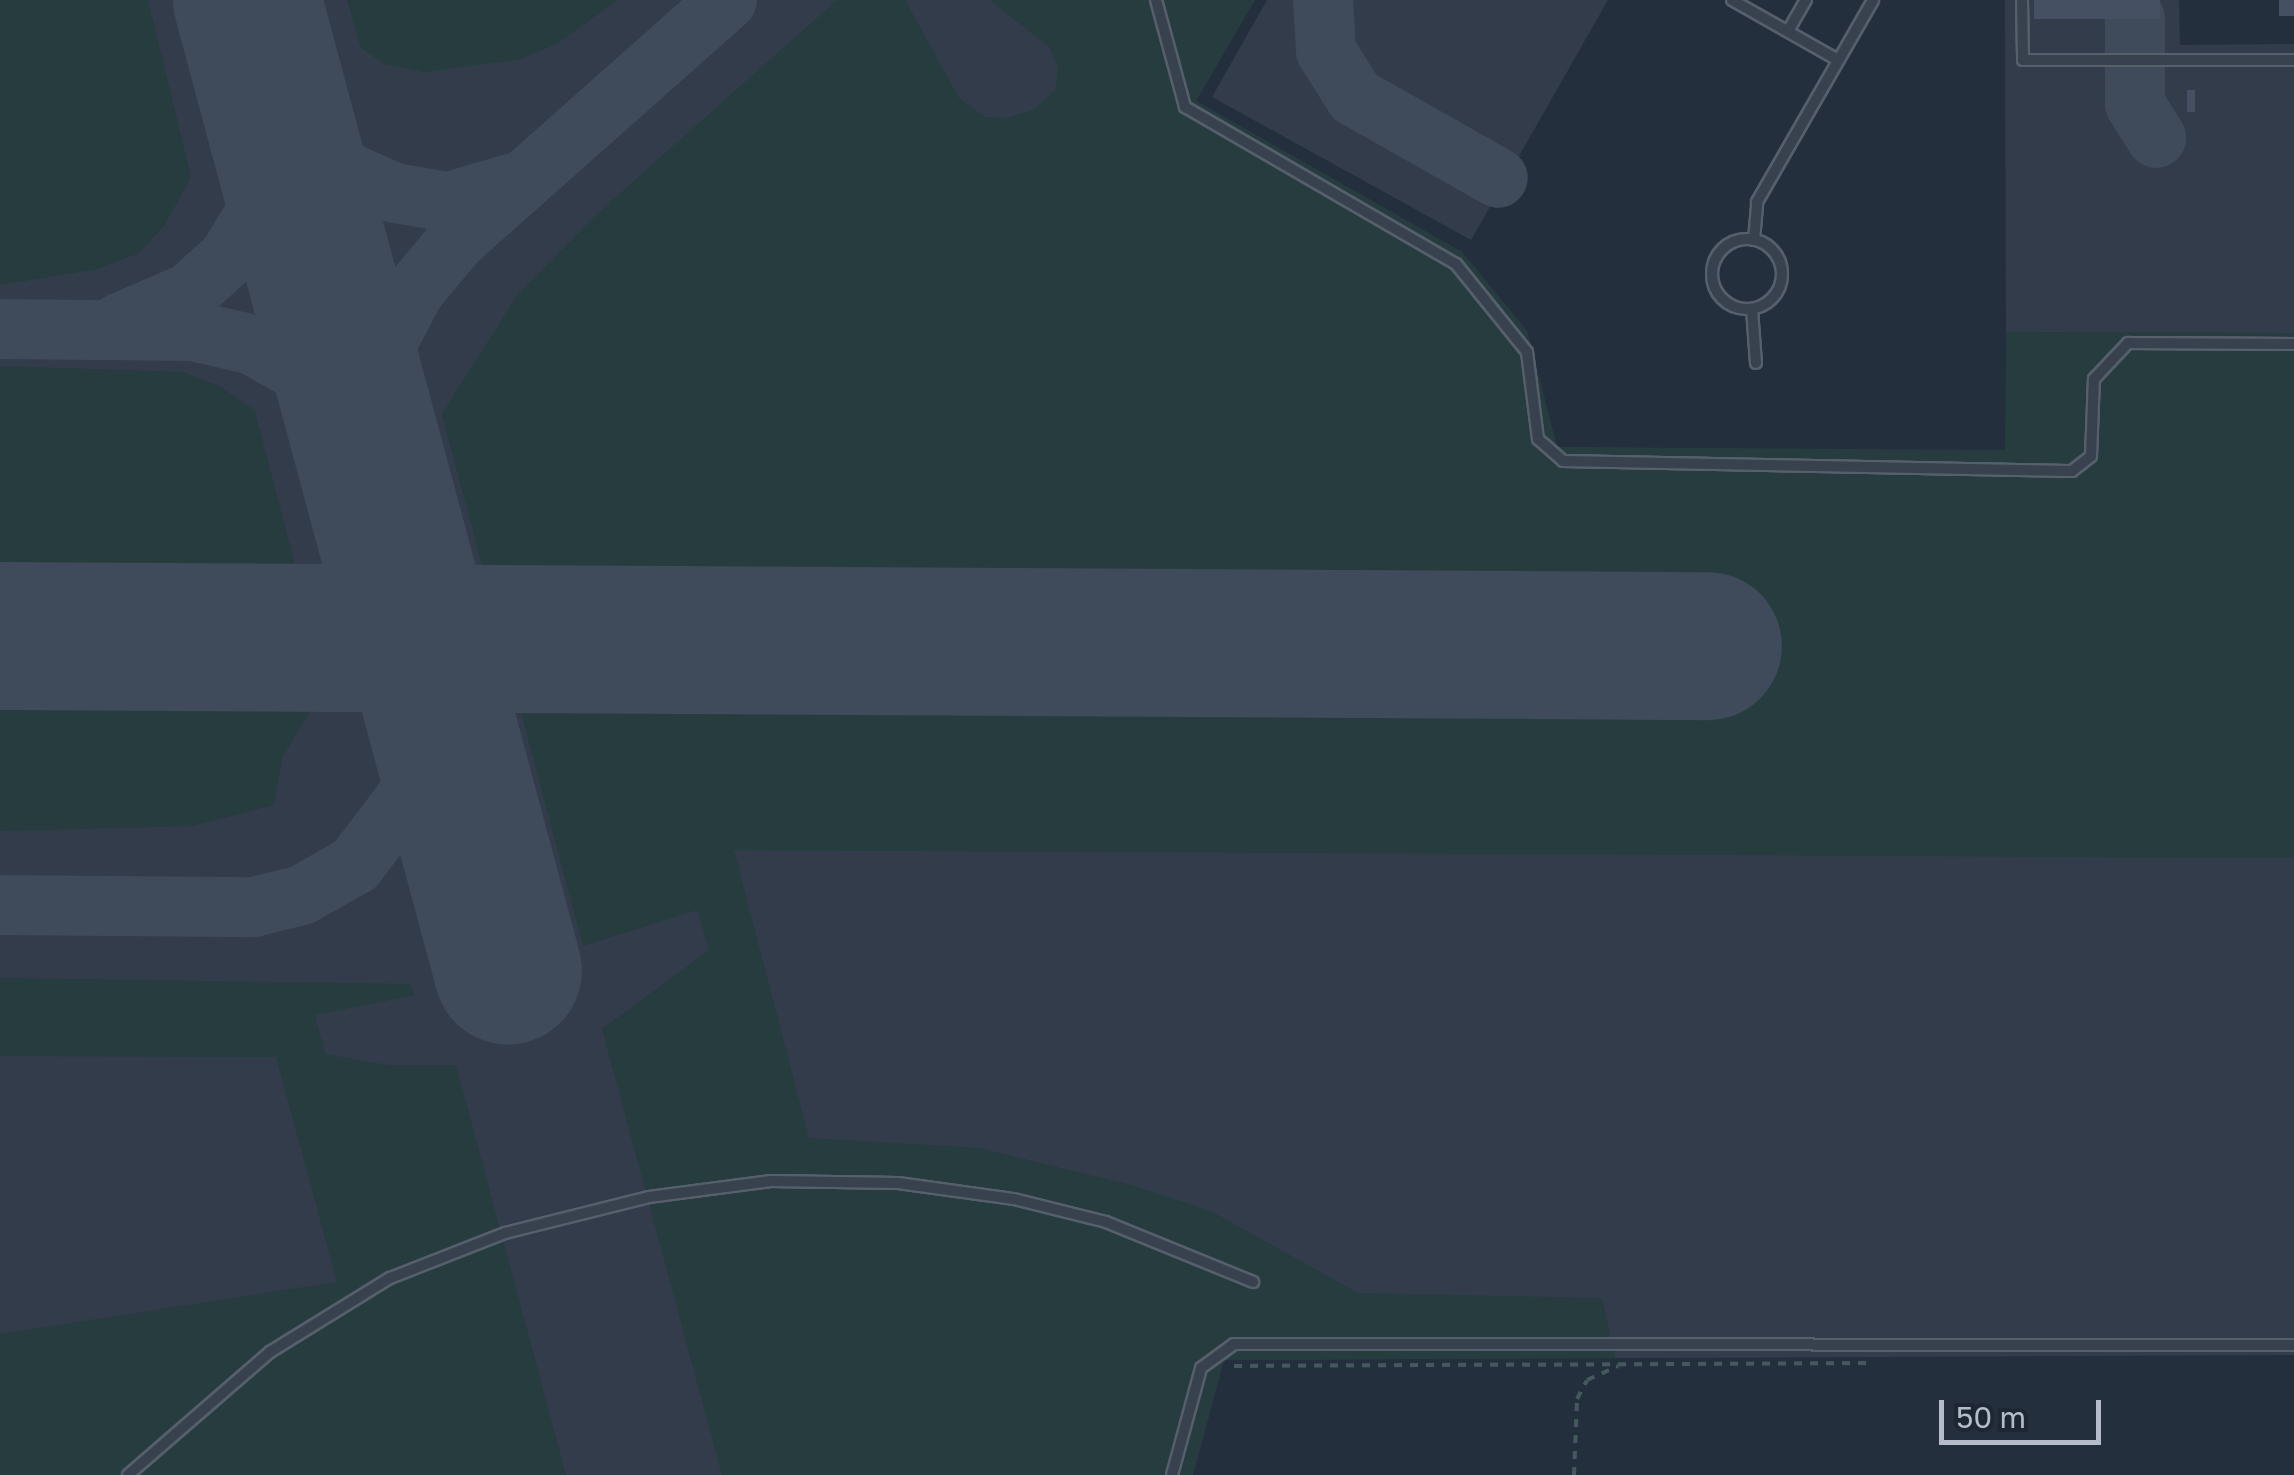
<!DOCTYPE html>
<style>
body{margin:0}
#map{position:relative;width:2294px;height:1475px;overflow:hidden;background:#242f3e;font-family:"Golos Text",sans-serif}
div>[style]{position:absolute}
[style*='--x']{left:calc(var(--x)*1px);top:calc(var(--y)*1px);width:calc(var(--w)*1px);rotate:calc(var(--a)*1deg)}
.airport>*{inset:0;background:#323c4b}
.green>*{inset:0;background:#263c3f}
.taxiway>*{height:60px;margin:-30px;padding:0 30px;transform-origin:30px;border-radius:30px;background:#3f4a5a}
.runway>*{height:148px;margin:-74px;padding:0 74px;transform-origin:74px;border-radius:74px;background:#3f4a5a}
.building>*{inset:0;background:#455162}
.path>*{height:4px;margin-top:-2px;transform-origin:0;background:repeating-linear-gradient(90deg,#44595c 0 8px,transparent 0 16px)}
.roads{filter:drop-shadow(2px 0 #565f6c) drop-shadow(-2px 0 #565f6c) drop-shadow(0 2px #565f6c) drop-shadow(0 -2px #565f6c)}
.lane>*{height:10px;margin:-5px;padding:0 5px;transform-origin:5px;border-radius:5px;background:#38414e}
.lane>.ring{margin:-5px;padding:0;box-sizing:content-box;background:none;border:10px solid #38414e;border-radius:50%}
span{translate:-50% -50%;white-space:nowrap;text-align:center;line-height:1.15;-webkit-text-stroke:10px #1d2633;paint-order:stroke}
.scale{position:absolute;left:1939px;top:1400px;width:162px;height:45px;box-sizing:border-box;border:5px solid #b4bcc9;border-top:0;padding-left:12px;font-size:30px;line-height:35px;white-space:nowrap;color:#b4bcc9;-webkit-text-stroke:8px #1d2633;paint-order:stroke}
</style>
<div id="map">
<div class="airport">
<div style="clip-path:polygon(0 0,1169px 0,1196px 101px,1462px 252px,1527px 331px,1557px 447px,2062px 452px,2065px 332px,2006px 332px,2005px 0,2179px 0,2180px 45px,2294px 44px,2294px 1355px,1224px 1360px,1193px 1475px,0 1475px)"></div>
<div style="clip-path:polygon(1267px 0,1608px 0,1471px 240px,1212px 97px)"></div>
</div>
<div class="green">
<div style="clip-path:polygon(0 0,148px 0,191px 177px,164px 226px,139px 253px,97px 269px,0 285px)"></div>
<div style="clip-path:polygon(347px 0,618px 0,556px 44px,521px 59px,424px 72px,385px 64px,361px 48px)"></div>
<div style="clip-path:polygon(837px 0,905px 0,959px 98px,985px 117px,1007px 118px,1033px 110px,1055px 91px,1058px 68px,1049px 47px,990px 0,1255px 0,1196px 101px,1462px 252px,1527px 331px,1557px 447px,2005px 450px,2006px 332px,2294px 333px,2294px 858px,734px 850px,809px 1138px,979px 1148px,1131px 1185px,1211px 1211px,1358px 1293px,1602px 1298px,1615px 1358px,1224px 1360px,1193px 1475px,722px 1475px,602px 1029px,709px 950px,697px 910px,583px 946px,442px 414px,518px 294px,598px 213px)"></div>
<div style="clip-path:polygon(0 366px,183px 372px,220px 386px,255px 411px,326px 685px,282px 758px,274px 805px,192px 826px,0 831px)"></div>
<div style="clip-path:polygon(0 978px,409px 984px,415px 995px,315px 1015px,325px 1054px,387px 1065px,456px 1065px,566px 1475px,0 1475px,0 1334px,337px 1282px,276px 1057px,0 1056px)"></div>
</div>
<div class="taxiway">
<div style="--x:1323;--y:0;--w:51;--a:86.6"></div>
<div style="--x:1326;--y:51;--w:54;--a:57.8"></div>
<div style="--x:1355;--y:97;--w:164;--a:29.5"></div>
<div style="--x:2135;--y:19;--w:85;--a:90"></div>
<div style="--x:2135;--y:104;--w:40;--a:58"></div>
<div style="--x:272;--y:71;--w:79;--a:61.2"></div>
<div style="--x:310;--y:140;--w:51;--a:40.2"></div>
<div style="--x:349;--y:173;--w:50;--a:23.5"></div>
<div style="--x:395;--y:193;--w:54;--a:9.6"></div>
<div style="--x:448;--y:202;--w:69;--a:-16.1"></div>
<div style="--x:119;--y:323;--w:76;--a:-23.2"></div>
<div style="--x:189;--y:293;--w:52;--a:-41.9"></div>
<div style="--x:228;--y:258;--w:50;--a:-58.8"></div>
<div style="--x:254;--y:215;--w:48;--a:-70.4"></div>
<div style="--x:270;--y:170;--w:65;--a:-87.4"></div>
<div style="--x:273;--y:105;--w:79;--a:-103.2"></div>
<div style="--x:0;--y:329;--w:193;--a:0.6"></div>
<div style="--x:193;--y:331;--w:62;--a:13.1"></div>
<div style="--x:253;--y:345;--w:58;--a:30.1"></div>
<div style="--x:303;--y:374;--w:58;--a:46.4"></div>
<div style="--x:343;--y:416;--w:68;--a:64.9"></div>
<div style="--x:382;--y:499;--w:96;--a:-93.6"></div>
<div style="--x:376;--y:403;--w:63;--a:-79"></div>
<div style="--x:388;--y:341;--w:58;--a:-62.1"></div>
<div style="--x:415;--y:290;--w:65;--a:-50"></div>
<div style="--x:457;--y:240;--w:361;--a:-41.6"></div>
<div style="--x:0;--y:905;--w:254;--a:0.5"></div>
<div style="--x:254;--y:907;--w:49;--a:-14"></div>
<div style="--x:302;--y:895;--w:61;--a:-29.5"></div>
<div style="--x:355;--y:865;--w:99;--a:-52.8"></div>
<div style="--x:415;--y:786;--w:57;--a:-76.7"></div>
<div style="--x:428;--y:731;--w:73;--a:-93.1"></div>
</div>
<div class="runway">
<div style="--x:247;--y:0;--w:1005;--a:74.95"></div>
<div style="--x:0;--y:636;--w:1708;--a:0.34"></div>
</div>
<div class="building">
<div style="clip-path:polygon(2034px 0,2160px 0,2160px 19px,2034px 19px)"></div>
<div style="clip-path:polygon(2279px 0,2294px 0,2294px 16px,2279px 16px)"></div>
<div style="clip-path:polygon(2187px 90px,2195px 90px,2195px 112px,2187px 112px)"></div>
</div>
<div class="path">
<div style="--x:1234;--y:1366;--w:640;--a:-0.27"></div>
<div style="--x:1574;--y:1475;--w:76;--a:-87.7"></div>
<div style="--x:1577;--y:1399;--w:21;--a:-62"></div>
<div style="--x:1587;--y:1380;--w:34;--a:-24"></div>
</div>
<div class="roads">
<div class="lane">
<div style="--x:1156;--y:0;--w:111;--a:74.8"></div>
<div style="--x:1185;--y:107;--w:313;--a:30.1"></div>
<div style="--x:1456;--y:264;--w:113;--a:51.1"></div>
<div style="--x:1527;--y:352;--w:88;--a:82.8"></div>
<div style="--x:1538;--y:439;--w:33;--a:41"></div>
<div style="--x:1563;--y:461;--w:509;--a:1.13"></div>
<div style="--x:2072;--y:471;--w:24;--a:-38"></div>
<div style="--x:2091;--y:456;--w:77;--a:-87.8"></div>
<div style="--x:2094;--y:379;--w:50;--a:-46.6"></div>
<div style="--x:2128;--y:343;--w:166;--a:0.3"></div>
<div style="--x:1732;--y:0;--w:122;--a:29.5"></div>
<div style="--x:2022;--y:0;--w:60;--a:89"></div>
<div style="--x:2023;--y:60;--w:271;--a:0"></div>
<div style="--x:1788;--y:31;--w:36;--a:-60"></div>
<div class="ring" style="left:1712px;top:239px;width:60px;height:60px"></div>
<div style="--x:1754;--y:240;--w:38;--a:-85"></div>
<div style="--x:1757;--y:202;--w:233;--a:-60.1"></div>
<div style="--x:1752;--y:309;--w:54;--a:85.8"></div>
<div style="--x:128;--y:1475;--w:188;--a:-40.9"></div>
<div style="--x:270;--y:1352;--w:141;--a:-31.7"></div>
<div style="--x:390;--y:1278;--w:123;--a:-21.4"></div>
<div style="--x:505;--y:1233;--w:148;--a:-14"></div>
<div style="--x:649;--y:1197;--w:123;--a:-7.5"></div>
<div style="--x:771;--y:1181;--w:127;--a:0.9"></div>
<div style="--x:898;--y:1183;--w:117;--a:7.9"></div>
<div style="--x:1014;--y:1199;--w:95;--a:14"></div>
<div style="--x:1106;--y:1222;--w:159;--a:22.2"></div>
<div style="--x:1172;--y:1475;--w:111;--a:-74.8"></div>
<div style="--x:1201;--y:1368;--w:41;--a:-36"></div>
<div style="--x:1234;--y:1344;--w:1060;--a:0.05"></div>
</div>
</div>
<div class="scale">50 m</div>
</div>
